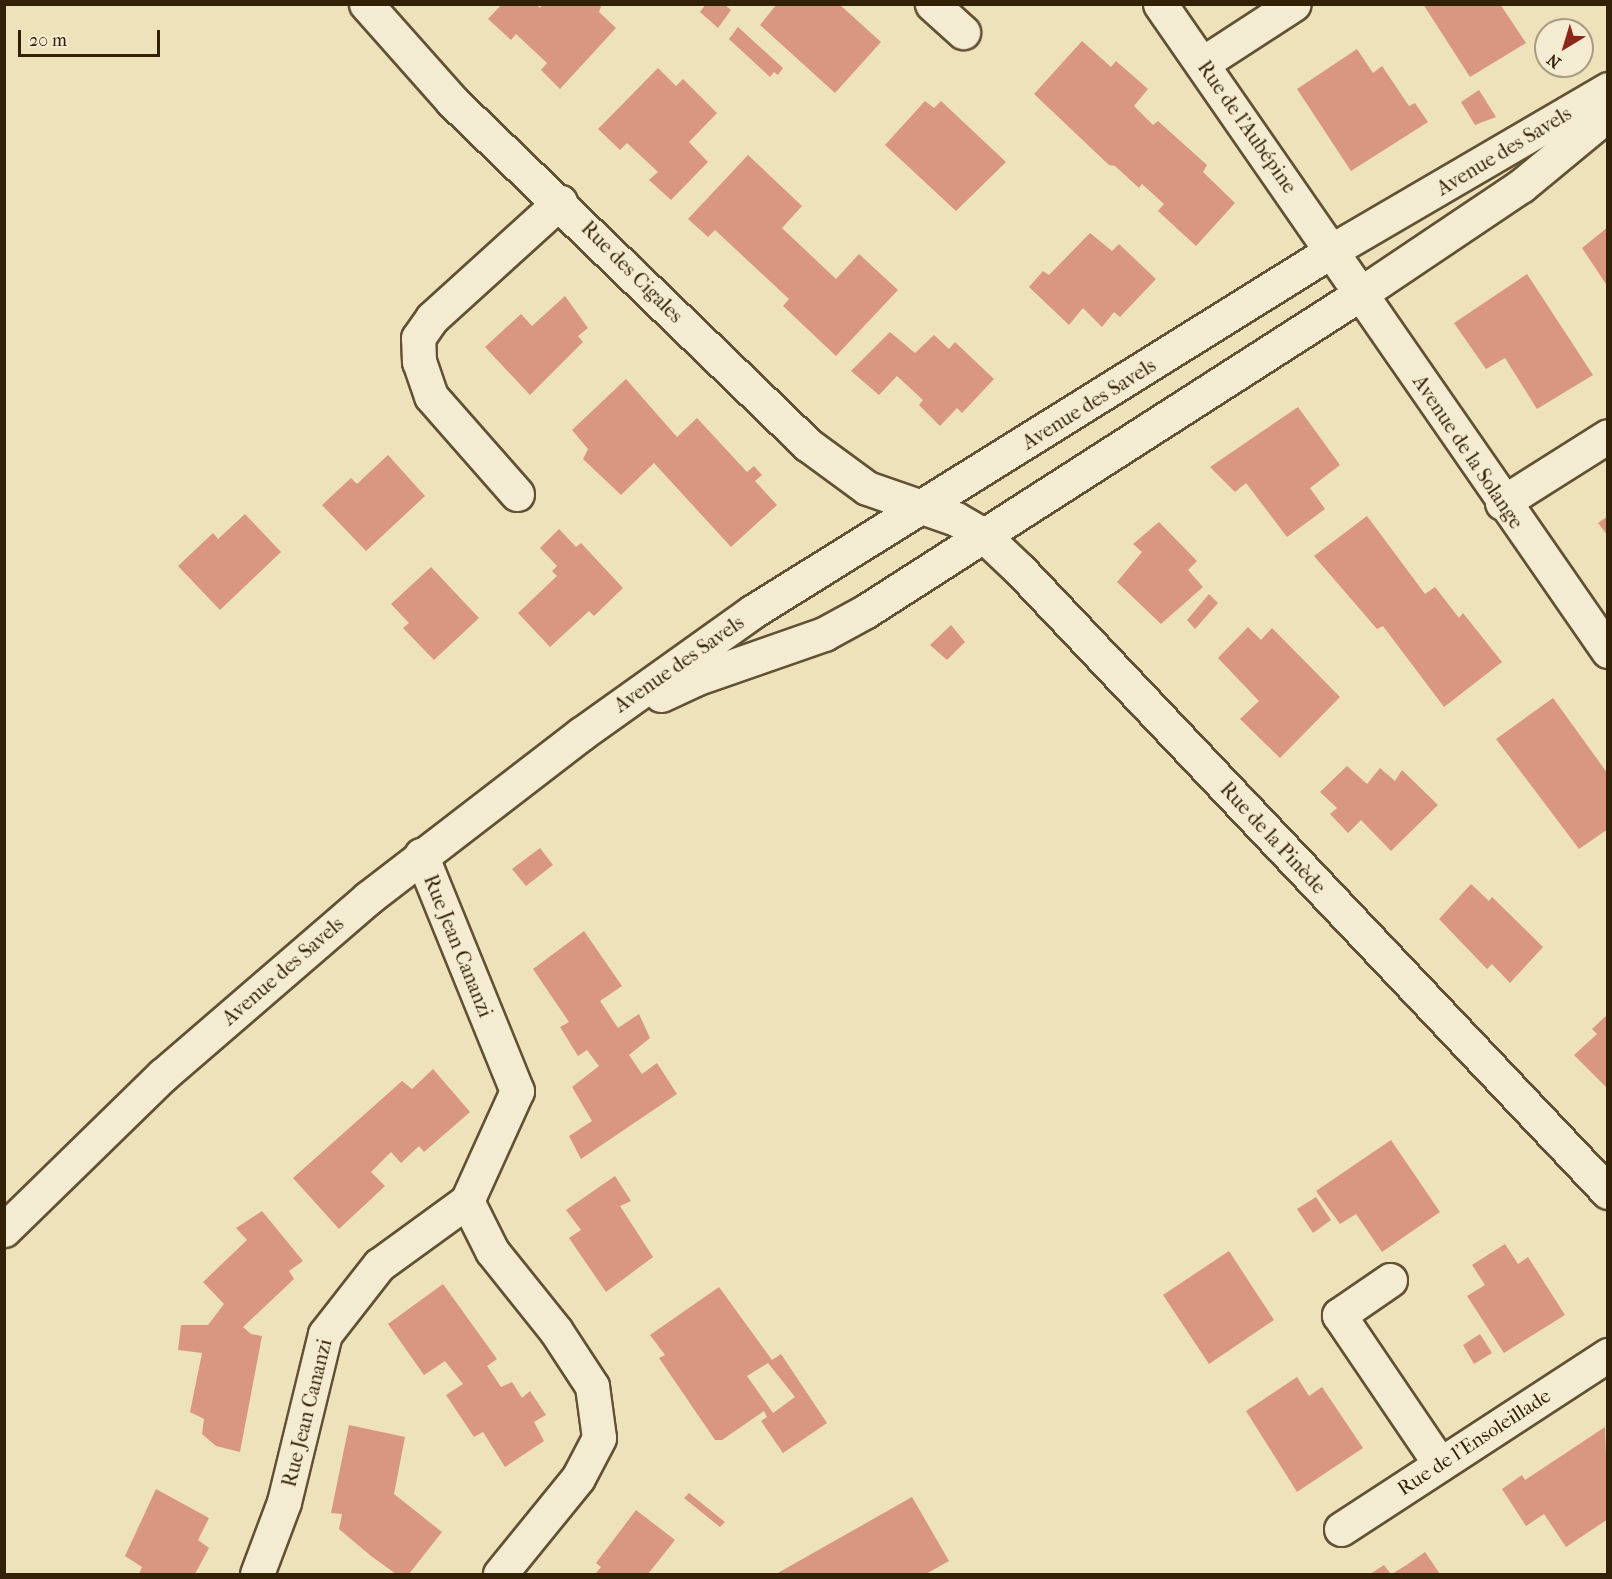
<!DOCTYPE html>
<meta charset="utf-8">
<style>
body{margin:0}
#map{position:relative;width:1612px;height:1579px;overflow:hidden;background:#eee2ba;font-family:"IM FELL French Canon",serif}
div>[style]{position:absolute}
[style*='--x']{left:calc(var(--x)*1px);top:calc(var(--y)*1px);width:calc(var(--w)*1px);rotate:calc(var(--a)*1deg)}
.building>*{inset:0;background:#d99782}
.roads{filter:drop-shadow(2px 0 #625134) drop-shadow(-2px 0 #625134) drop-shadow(0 2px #625134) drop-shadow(0 -2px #625134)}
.street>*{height:33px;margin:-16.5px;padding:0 16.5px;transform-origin:16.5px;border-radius:16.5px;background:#f4ecd2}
span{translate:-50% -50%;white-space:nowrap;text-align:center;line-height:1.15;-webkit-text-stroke:6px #f4ecd2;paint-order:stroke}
.street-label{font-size:20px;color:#332107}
.frame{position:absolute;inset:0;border:6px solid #332107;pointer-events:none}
.north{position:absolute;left:1534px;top:18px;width:60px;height:60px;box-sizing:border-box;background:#f4ecd2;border:2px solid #a79b81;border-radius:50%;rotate:218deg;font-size:16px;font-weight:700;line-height:24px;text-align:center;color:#332107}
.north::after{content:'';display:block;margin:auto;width:21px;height:27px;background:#8f2418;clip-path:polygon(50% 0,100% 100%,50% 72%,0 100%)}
.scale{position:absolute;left:18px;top:30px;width:142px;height:27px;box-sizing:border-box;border:3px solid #332107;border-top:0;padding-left:8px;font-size:18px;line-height:21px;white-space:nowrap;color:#332107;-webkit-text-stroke:4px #f4ecd2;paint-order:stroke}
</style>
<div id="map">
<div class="building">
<div style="clip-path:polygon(502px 4px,536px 4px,540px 8px,543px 4px,602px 4px,599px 12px,616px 28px,560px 89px,541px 70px,547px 63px,516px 34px,511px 40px,488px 19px)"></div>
<div style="clip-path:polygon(706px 4px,724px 4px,731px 10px,718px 28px,700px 12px)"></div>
<div style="clip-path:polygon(777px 4px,839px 4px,881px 42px,835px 93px,760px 25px)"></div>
<div style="clip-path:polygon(1423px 4px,1500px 4px,1526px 43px,1470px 77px)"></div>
<div style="clip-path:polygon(738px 27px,783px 68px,778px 75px,774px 72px,770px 77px,729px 39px)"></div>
<div style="clip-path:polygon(1082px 41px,1111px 67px,1116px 61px,1148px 89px,1134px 106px,1153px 125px,1158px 121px,1207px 165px,1203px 172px,1235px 203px,1196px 246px,1158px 211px,1164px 204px,1142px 184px,1139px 188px,1115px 166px,1109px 165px,1034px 94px)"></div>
<div style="clip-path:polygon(1357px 49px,1373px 73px,1382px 66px,1409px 106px,1415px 103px,1428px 122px,1351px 171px,1297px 89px)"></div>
<div style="clip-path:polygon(658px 68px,676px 86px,683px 79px,717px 113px,689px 142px,708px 162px,671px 200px,649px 180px,658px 172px,627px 143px,620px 150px,598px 129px)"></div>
<div style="clip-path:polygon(1479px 90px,1496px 117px,1475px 125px,1461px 102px)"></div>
<div style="clip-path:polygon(925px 101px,934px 108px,941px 101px,1006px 162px,956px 211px,885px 145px)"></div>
<div style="clip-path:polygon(748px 155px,802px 206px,782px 228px,836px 279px,859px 254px,898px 290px,836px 356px,783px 306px,789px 299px,715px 230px,708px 237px,688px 219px)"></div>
<div style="clip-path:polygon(1608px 227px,1608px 287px,1582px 248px)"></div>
<div style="clip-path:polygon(1090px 233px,1112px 251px,1119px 244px,1156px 279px,1120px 317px,1114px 312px,1102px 327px,1083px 308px,1069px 325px,1029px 287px,1043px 271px,1049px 275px)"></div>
<div style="clip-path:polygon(1527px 274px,1593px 375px,1537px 409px,1505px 358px,1486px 369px,1454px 323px)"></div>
<div style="clip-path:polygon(565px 296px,588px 328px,578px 336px,583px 342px,530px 395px,485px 347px,521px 314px,532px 326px)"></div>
<div style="clip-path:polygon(890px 332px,915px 353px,934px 335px,949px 349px,955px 342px,994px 379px,962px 413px,957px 408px,940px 426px,919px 405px,923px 400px,897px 376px,879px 395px,851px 371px)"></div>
<div style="clip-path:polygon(626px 379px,677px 437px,697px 418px,747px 472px,754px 466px,762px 475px,755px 481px,777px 505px,731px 547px,654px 463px,621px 495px,583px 459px,588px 449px,572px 430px)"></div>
<div style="clip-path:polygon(1298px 407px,1340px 465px,1310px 488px,1325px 509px,1287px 537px,1246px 483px,1235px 492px,1210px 467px)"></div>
<div style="clip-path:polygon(388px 455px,425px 496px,366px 551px,322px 505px,351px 478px,357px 484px)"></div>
<div style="clip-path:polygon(245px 514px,281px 552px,220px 610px,178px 566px,213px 533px,218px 539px)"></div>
<div style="clip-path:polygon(1367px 516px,1425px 594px,1435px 587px,1459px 618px,1463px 613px,1502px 662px,1444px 707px,1383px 626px,1377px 629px,1314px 556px)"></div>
<div style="clip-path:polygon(1608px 516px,1608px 536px,1598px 523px)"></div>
<div style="clip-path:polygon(1159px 522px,1197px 561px,1188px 570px,1203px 587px,1161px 624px,1117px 582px,1142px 552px,1133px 544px)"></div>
<div style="clip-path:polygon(559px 529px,576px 547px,581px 543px,623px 588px,594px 616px,589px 611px,550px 647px,518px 613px,557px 576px,552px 571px,557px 566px,540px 548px)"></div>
<div style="clip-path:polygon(431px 567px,479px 618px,434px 660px,403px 628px,409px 623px,391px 604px)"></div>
<div style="clip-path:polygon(1209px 594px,1218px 603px,1195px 629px,1187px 620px)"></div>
<div style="clip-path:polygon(951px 625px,965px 642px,947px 660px,930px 645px)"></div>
<div style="clip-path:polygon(1248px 627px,1261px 640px,1272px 628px,1340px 697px,1280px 758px,1240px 719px,1259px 701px,1218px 658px)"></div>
<div style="clip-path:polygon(1553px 698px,1608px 774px,1608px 829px,1579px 849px,1496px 739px)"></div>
<div style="clip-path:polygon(1347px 766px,1367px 784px,1380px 768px,1395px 781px,1402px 770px,1438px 805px,1391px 851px,1361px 820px,1348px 833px,1330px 814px,1337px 808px,1320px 792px)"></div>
<div style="clip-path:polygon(540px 848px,553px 865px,526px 886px,512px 869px)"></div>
<div style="clip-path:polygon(1471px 884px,1489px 901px,1492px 897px,1543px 947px,1510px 983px,1492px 964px,1487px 969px,1439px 919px)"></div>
<div style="clip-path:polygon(584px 931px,622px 986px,600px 1001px,618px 1028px,639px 1014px,650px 1038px,629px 1055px,642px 1074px,657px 1063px,677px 1094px,581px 1159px,569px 1136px,592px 1121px,572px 1087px,599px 1066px,587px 1050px,578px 1056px,560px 1027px,569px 1022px,533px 969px)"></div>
<div style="clip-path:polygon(1608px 1014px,1608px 1089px,1574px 1055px,1597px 1034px,1592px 1029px)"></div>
<div style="clip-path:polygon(433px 1069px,470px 1112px,424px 1152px,419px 1146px,401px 1163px,391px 1152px,371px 1172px,385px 1186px,339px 1229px,293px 1178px,402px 1081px,412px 1089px)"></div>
<div style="clip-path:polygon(1391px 1140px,1440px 1212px,1382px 1252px,1356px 1214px,1340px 1224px,1316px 1191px)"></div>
<div style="clip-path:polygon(615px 1176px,631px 1201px,620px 1206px,653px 1257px,606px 1292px,569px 1238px,581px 1230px,566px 1210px)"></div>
<div style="clip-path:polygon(1316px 1197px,1331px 1220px,1313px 1233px,1297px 1209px)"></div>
<div style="clip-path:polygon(262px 1211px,303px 1261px,289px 1271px,294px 1279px,243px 1327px,251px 1334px,262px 1336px,240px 1452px,216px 1446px,202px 1434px,204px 1419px,190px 1412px,202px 1353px,178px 1350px,181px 1325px,208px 1325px,224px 1304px,203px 1282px,247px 1240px,236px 1228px)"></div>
<div style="clip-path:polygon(1505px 1244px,1518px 1264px,1528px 1257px,1565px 1315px,1504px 1353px,1467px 1296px,1485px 1285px,1472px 1265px)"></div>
<div style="clip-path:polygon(1229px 1251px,1274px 1320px,1209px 1364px,1163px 1295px)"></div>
<div style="clip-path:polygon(443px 1284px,497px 1359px,487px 1366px,501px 1387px,512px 1382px,522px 1398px,530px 1391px,546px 1415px,534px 1422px,544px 1441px,505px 1467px,483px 1432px,474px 1437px,446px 1395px,463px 1384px,445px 1361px,424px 1375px,388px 1324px)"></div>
<div style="clip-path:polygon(evenodd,719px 1287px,772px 1360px,781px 1354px,827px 1423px,783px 1453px,761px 1421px,767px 1417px,764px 1411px,722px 1440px,715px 1440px,659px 1358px,665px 1355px,650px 1335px,719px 1287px,768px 1363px,795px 1397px,773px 1413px,747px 1376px,768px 1363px)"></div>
<div style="clip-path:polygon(1480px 1334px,1492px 1353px,1474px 1364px,1463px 1345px)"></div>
<div style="clip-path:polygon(1297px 1377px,1309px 1396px,1322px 1387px,1363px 1448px,1297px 1492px,1246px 1411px)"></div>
<div style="clip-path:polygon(349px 1425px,405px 1437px,394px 1494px,442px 1532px,409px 1574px,396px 1574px,371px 1556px,339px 1529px,342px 1514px,331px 1513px)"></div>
<div style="clip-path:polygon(1605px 1427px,1608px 1519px,1566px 1547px,1544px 1514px,1526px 1526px,1502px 1489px,1522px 1475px,1525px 1480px)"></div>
<div style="clip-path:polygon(156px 1489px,209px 1518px,198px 1540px,209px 1548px,195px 1574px,139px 1574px,142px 1567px,125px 1556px)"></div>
<div style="clip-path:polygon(689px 1493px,725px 1522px,720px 1527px,684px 1498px)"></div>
<div style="clip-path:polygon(912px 1497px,949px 1561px,926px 1574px,776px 1574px)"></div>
<div style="clip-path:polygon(636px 1510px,675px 1540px,648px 1574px,595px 1574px,601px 1567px,596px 1563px)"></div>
<div style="clip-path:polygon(1425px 1552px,1440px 1574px,1392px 1574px,1408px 1564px)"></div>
<div style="clip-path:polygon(1384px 1565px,1391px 1574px,1370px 1574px)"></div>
</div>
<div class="roads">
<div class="street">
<div style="--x:366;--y:4;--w:130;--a:48.4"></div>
<div style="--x:452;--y:101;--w:494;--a:44"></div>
<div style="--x:807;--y:444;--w:74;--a:36.3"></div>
<div style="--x:867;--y:488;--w:94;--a:19.2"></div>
<div style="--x:956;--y:519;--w:30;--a:30"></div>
<div style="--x:982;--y:534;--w:52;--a:43.5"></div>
<div style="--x:1020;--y:570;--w:856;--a:46.61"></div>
<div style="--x:932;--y:4;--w:42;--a:42.1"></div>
<div style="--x:1160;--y:4;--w:787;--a:55.3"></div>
<div style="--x:1203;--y:63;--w:108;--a:-33"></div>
<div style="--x:517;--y:494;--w:130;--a:-131.3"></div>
<div style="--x:431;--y:396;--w:36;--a:-109"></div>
<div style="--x:419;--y:362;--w:24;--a:-92"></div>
<div style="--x:418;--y:338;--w:24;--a:-55"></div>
<div style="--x:432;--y:318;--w:173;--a:-42.2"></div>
<div style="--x:1502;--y:503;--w:125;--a:-32.3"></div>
<div style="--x:661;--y:695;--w:38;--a:-25"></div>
<div style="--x:695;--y:679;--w:137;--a:-19.2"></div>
<div style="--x:824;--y:634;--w:48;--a:-28.7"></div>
<div style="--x:866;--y:611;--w:587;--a:-32.69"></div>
<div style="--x:1360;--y:294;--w:194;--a:-33.9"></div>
<div style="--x:1521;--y:186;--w:113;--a:-39.6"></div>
<div style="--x:467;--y:1201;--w:56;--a:63.4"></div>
<div style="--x:492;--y:1251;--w:102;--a:51.3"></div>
<div style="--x:556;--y:1331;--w:66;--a:56.8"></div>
<div style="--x:592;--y:1386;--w:52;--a:82.3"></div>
<div style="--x:599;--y:1438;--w:45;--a:117.7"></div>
<div style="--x:578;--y:1478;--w:124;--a:129.1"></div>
<div style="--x:4;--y:1230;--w:222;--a:-44.3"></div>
<div style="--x:163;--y:1075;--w:271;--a:-40.8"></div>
<div style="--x:368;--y:898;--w:269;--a:-37.6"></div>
<div style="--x:581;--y:734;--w:210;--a:-35.5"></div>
<div style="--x:752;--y:612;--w:682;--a:-31.94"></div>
<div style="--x:1331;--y:251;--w:321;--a:-30.3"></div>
<div style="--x:1390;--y:1280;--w:62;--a:145.5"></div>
<div style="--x:1339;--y:1315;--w:180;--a:55.9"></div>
<div style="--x:1341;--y:1529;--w:319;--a:-33.1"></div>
<div style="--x:257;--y:1574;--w:77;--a:-69.4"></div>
<div style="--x:284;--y:1502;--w:173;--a:-76.3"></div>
<div style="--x:325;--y:1334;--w:88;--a:-52"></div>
<div style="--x:379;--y:1265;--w:109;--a:-36"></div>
<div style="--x:467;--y:1201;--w:121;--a:-65.6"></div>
<div style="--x:517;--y:1091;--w:255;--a:-112.1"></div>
</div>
</div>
<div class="street-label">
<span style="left:1247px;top:127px;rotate:55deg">Rue de l'Aubépine</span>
<span style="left:1504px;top:151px;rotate:-31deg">Avenue des Savels</span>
<span style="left:632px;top:272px;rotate:45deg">Rue des Cigales</span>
<span style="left:1089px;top:404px;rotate:-32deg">Avenue des Savels</span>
<span style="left:1468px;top:452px;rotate:56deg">Avenue de la Solange</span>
<span style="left:679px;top:664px;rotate:-35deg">Avenue des Savels</span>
<span style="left:1273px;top:838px;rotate:47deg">Rue de la Pinède</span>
<span style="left:458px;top:946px;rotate:68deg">Rue Jean Cananzi</span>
<span style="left:283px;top:971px;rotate:-41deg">Avenue des Savels</span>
<span style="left:307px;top:1413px;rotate:-76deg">Rue Jean Cananzi</span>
<span style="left:1474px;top:1442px;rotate:-33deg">Rue de l'Ensoleillade</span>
</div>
<div class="frame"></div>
<div class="north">N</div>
<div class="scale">20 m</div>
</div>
